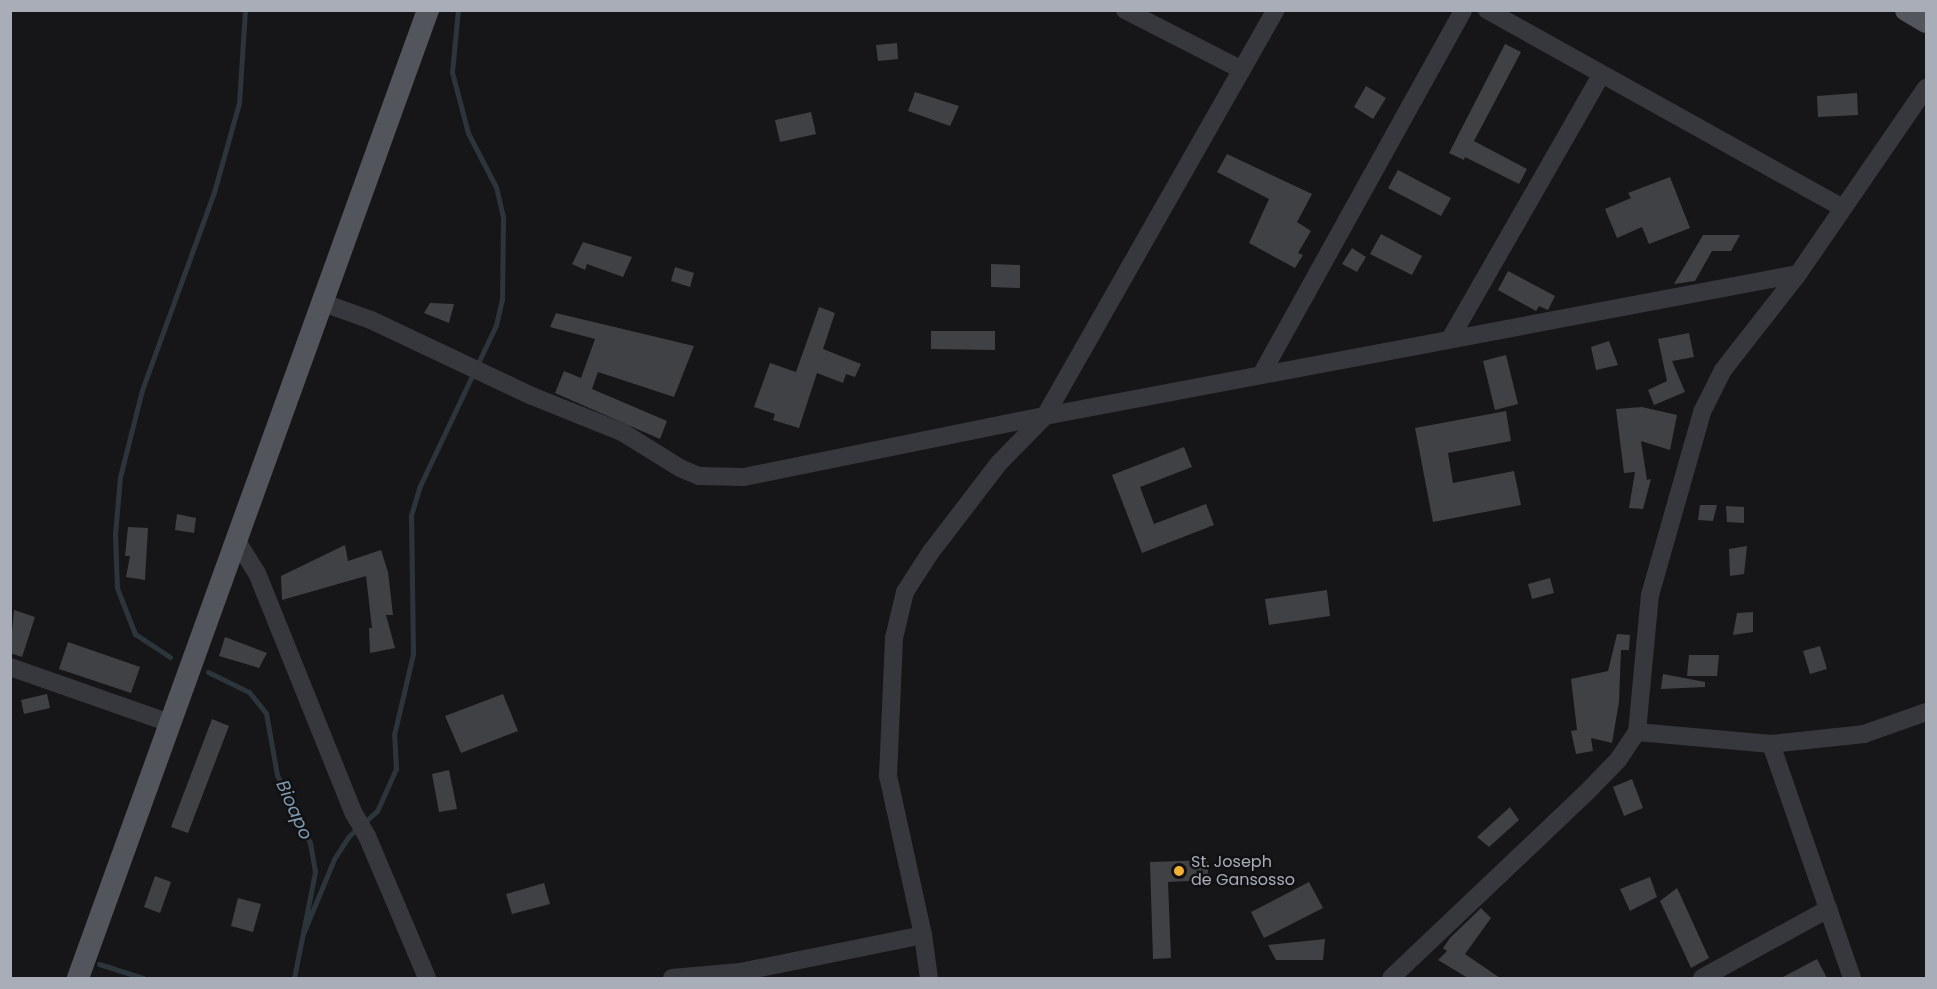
<!DOCTYPE html>
<style>
body{margin:0}
#map{position:relative;width:1937px;height:989px;overflow:hidden;background:#161618;font-family:Poppins,sans-serif}
div>[style]{position:absolute}
[style*='--x']{left:calc(var(--x)*1px);top:calc(var(--y)*1px);width:calc(var(--w)*1px);rotate:calc(var(--a)*1deg)}
.stream>*{height:5px;margin:-2.5px;padding:0 2.5px;transform-origin:2.5px;border-radius:2.5px;background:#2c353c}
.building>*{inset:0;background:#404145}
.minor>*{height:18px;margin:-9px;padding:0 9px;transform-origin:9px;border-radius:9px;background:#37383d}
.major>*{height:22px;margin:-11px;padding:0 11px;transform-origin:11px;border-radius:11px;background:#53555c}
.dots>*{width:16px;height:16px;translate:-50% -50%;box-sizing:border-box;border:3px solid #111113;border-radius:50%}
span{translate:-50% -50%;white-space:nowrap;text-align:center;line-height:1.15;-webkit-text-stroke:5px #111113;paint-order:stroke}
.poi-label{font-size:16px;color:#a8adb8}
.left{translate:0 -50%;text-align:left}
.water-label{font-size:18px;color:#7f9bb3;font-style:italic}
.frame{position:absolute;inset:0;border:12px solid #a8adb8;pointer-events:none}
</style>
<div id="map">
<div class="stream">
<div style="--x:170;--y:657;--w:42;--a:-146.7"></div>
<div style="--x:135;--y:634;--w:49;--a:-111.4"></div>
<div style="--x:117;--y:588;--w:54;--a:-92.1"></div>
<div style="--x:115;--y:534;--w:57;--a:-85"></div>
<div style="--x:120;--y:477;--w:90;--a:-75.8"></div>
<div style="--x:142;--y:390;--w:211;--a:-70"></div>
<div style="--x:214;--y:192;--w:92;--a:-74.3"></div>
<div style="--x:239;--y:103;--w:93;--a:-86.3"></div>
<div style="--x:208;--y:672;--w:46;--a:26"></div>
<div style="--x:249;--y:692;--w:27;--a:51"></div>
<div style="--x:266;--y:713;--w:63;--a:79.9"></div>
<div style="--x:277;--y:775;--w:76;--a:64.1"></div>
<div style="--x:310;--y:843;--w:29;--a:80"></div>
<div style="--x:315;--y:872;--w:108;--a:101.2"></div>
<div style="--x:303;--y:934;--w:81;--a:-67.5"></div>
<div style="--x:334;--y:859;--w:27;--a:-57"></div>
<div style="--x:349;--y:836;--w:38;--a:-42"></div>
<div style="--x:377;--y:811;--w:46;--a:-65.7"></div>
<div style="--x:396;--y:769;--w:34;--a:-93"></div>
<div style="--x:394;--y:735;--w:83;--a:-76.8"></div>
<div style="--x:413;--y:654;--w:139;--a:-90.8"></div>
<div style="--x:411;--y:515;--w:28;--a:-73"></div>
<div style="--x:419;--y:488;--w:180;--a:-64.7"></div>
<div style="--x:496;--y:325;--w:26;--a:-77"></div>
<div style="--x:502;--y:300;--w:83;--a:-89.3"></div>
<div style="--x:503;--y:217;--w:31;--a:-103"></div>
<div style="--x:496;--y:187;--w:61;--a:-117.4"></div>
<div style="--x:468;--y:133;--w:63;--a:-104.7"></div>
<div style="--x:452;--y:72;--w:62;--a:-84.5"></div>
<div style="--x:99;--y:964;--w:46;--a:17.7"></div>
</div>
<div class="building">
<div style="clip-path:polygon(897px 43px,898px 59px,878px 61px,876px 45px)"></div>
<div style="clip-path:polygon(1505px 44px,1521px 52px,1474px 141px,1527px 169px,1519px 184px,1465px 157px,1464px 160px,1449px 153px)"></div>
<div style="clip-path:polygon(1366px 86px,1386px 98px,1373px 119px,1354px 107px)"></div>
<div style="clip-path:polygon(915px 92px,959px 106px,950px 126px,908px 111px)"></div>
<div style="clip-path:polygon(1857px 93px,1858px 115px,1818px 117px,1817px 96px)"></div>
<div style="clip-path:polygon(811px 112px,816px 134px,780px 142px,775px 120px)"></div>
<div style="clip-path:polygon(1227px 154px,1312px 194px,1297px 222px,1311px 231px,1298px 253px,1303px 255px,1295px 268px,1249px 243px,1269px 199px,1217px 172px)"></div>
<div style="clip-path:polygon(1398px 170px,1451px 198px,1441px 216px,1388px 188px)"></div>
<div style="clip-path:polygon(1670px 177px,1690px 228px,1649px 244px,1642px 227px,1617px 238px,1605px 209px,1631px 198px,1628px 193px)"></div>
<div style="clip-path:polygon(1381px 234px,1422px 256px,1412px 275px,1370px 254px)"></div>
<div style="clip-path:polygon(1703px 235px,1740px 235px,1731px 251px,1712px 251px,1695px 281px,1674px 284px)"></div>
<div style="clip-path:polygon(583px 242px,632px 257px,623px 277px,587px 264px,585px 270px,572px 264px)"></div>
<div style="clip-path:polygon(1352px 248px,1366px 257px,1357px 272px,1342px 264px)"></div>
<div style="clip-path:polygon(991px 264px,1020px 265px,1020px 288px,991px 287px)"></div>
<div style="clip-path:polygon(675px 267px,694px 273px,690px 287px,671px 281px)"></div>
<div style="clip-path:polygon(1508px 271px,1555px 296px,1548px 310px,1539px 306px,1536px 311px,1498px 290px)"></div>
<div style="clip-path:polygon(430px 303px,454px 304px,449px 323px,424px 313px)"></div>
<div style="clip-path:polygon(819px 307px,835px 313px,823px 349px,861px 364px,855px 377px,846px 374px,843px 383px,817px 373px,799px 428px,773px 420px,775px 414px,754px 407px,770px 363px,796px 372px)"></div>
<div style="clip-path:polygon(556px 313px,694px 346px,674px 397px,598px 372px,592px 389px,667px 421px,660px 439px,555px 393px,564px 371px,581px 378px,595px 339px,550px 327px)"></div>
<div style="clip-path:polygon(931px 331px,995px 331px,995px 350px,931px 349px)"></div>
<div style="clip-path:polygon(1689px 333px,1694px 357px,1672px 361px,1685px 392px,1654px 405px,1648px 390px,1667px 381px,1658px 339px)"></div>
<div style="clip-path:polygon(1609px 341px,1618px 365px,1596px 370px,1591px 347px)"></div>
<div style="clip-path:polygon(1506px 355px,1518px 404px,1495px 410px,1483px 361px)"></div>
<div style="clip-path:polygon(1642px 407px,1677px 415px,1670px 450px,1641px 441px,1647px 480px,1651px 479px,1643px 509px,1629px 508px,1635px 472px,1624px 473px,1616px 409px)"></div>
<div style="clip-path:polygon(1506px 411px,1511px 441px,1448px 453px,1453px 483px,1514px 471px,1521px 505px,1433px 522px,1415px 428px)"></div>
<div style="clip-path:polygon(1184px 447px,1192px 467px,1140px 487px,1154px 524px,1206px 504px,1214px 525px,1142px 553px,1112px 475px)"></div>
<div style="clip-path:polygon(1700px 505px,1717px 505px,1713px 521px,1698px 520px)"></div>
<div style="clip-path:polygon(1726px 506px,1744px 507px,1744px 523px,1727px 522px)"></div>
<div style="clip-path:polygon(177px 514px,196px 518px,194px 533px,175px 530px)"></div>
<div style="clip-path:polygon(128px 527px,148px 528px,145px 580px,126px 577px,130px 556px,125px 556px)"></div>
<div style="clip-path:polygon(345px 545px,348px 561px,381px 550px,388px 572px,393px 615px,386px 615px,395px 648px,370px 653px,369px 628px,372px 628px,366px 576px,282px 600px,281px 576px)"></div>
<div style="clip-path:polygon(1747px 546px,1744px 574px,1730px 576px,1729px 549px)"></div>
<div style="clip-path:polygon(1550px 578px,1554px 593px,1532px 599px,1528px 584px)"></div>
<div style="clip-path:polygon(1327px 590px,1330px 616px,1269px 625px,1265px 599px)"></div>
<div style="clip-path:polygon(14px 610px,35px 617px,22px 657px,10px 653px)"></div>
<div style="clip-path:polygon(1753px 612px,1753px 632px,1733px 635px,1737px 613px)"></div>
<div style="clip-path:polygon(1617px 634px,1630px 635px,1629px 650px,1621px 650px,1619px 702px,1612px 743px,1591px 738px,1593px 751px,1576px 754px,1571px 731px,1577px 730px,1571px 679px,1608px 671px)"></div>
<div style="clip-path:polygon(225px 637px,267px 653px,259px 668px,219px 656px)"></div>
<div style="clip-path:polygon(68px 642px,140px 667px,131px 693px,59px 669px)"></div>
<div style="clip-path:polygon(1820px 646px,1827px 669px,1810px 674px,1803px 651px)"></div>
<div style="clip-path:polygon(1689px 655px,1719px 655px,1717px 676px,1687px 676px)"></div>
<div style="clip-path:polygon(1663px 674px,1705px 682px,1705px 687px,1661px 689px)"></div>
<div style="clip-path:polygon(47px 694px,50px 708px,24px 714px,21px 700px)"></div>
<div style="clip-path:polygon(503px 694px,518px 731px,461px 753px,445px 716px)"></div>
<div style="clip-path:polygon(212px 719px,229px 726px,188px 833px,171px 827px)"></div>
<div style="clip-path:polygon(449px 770px,457px 809px,439px 812px,432px 774px)"></div>
<div style="clip-path:polygon(1632px 779px,1643px 808px,1624px 816px,1613px 787px)"></div>
<div style="clip-path:polygon(1510px 807px,1519px 820px,1489px 847px,1477px 837px)"></div>
<div style="clip-path:polygon(1208px 860px,1208px 880px,1168px 882px,1171px 958px,1153px 959px,1150px 862px)"></div>
<div style="clip-path:polygon(155px 876px,171px 882px,160px 913px,144px 907px)"></div>
<div style="clip-path:polygon(1650px 877px,1657px 897px,1630px 911px,1620px 889px)"></div>
<div style="clip-path:polygon(1309px 882px,1323px 908px,1264px 938px,1251px 912px)"></div>
<div style="clip-path:polygon(544px 883px,550px 904px,512px 914px,506px 894px)"></div>
<div style="clip-path:polygon(1677px 888px,1709px 958px,1691px 968px,1660px 901px)"></div>
<div style="clip-path:polygon(238px 898px,261px 904px,253px 932px,231px 926px)"></div>
<div style="clip-path:polygon(1481px 908px,1491px 918px,1465px 954px,1500px 978px,1468px 978px,1438px 960px,1447px 951px,1443px 948px,1450px 938px)"></div>
<div style="clip-path:polygon(1325px 939px,1323px 960px,1276px 960px,1268px 945px)"></div>
<div style="clip-path:polygon(1817px 959px,1827px 978px,1781px 978px)"></div>
</div>
<div class="minor">
<div style="--x:1125;--y:10;--w:131;--a:27.1"></div>
<div style="--x:1487;--y:10;--w:407;--a:29.1"></div>
<div style="--x:321;--y:302;--w:53;--a:19.8"></div>
<div style="--x:371;--y:320;--w:178;--a:25.3"></div>
<div style="--x:532;--y:396;--w:97;--a:21.8"></div>
<div style="--x:622;--y:432;--w:68;--a:31.8"></div>
<div style="--x:680;--y:468;--w:21;--a:23"></div>
<div style="--x:699;--y:476;--w:45;--a:1.3"></div>
<div style="--x:744;--y:477;--w:307;--a:-11.5"></div>
<div style="--x:1045;--y:416;--w:766;--a:-10.68"></div>
<div style="--x:1450;--y:339;--w:305;--a:-60.2"></div>
<div style="--x:1261;--y:375;--w:417;--a:-61"></div>
<div style="--x:238;--y:543;--w:36;--a:58"></div>
<div style="--x:257;--y:573;--w:258;--a:68.1"></div>
<div style="--x:353;--y:812;--w:28;--a:60"></div>
<div style="--x:367;--y:836;--w:154;--a:67.1"></div>
<div style="--x:10;--y:667;--w:170;--a:19.3"></div>
<div style="--x:1637;--y:732;--w:135;--a:5.1"></div>
<div style="--x:1771;--y:744;--w:94;--a:-6.1"></div>
<div style="--x:1864;--y:734;--w:66;--a:-19.5"></div>
<div style="--x:1771;--y:744;--w:248;--a:70.9"></div>
<div style="--x:672;--y:978;--w:68;--a:-5"></div>
<div style="--x:740;--y:972;--w:187;--a:-11.4"></div>
<div style="--x:929;--y:978;--w:43;--a:-97.9"></div>
<div style="--x:923;--y:935;--w:163;--a:-102.4"></div>
<div style="--x:888;--y:776;--w:138;--a:-87.5"></div>
<div style="--x:894;--y:638;--w:47;--a:-76.6"></div>
<div style="--x:905;--y:592;--w:46;--a:-57.3"></div>
<div style="--x:930;--y:553;--w:113;--a:-52.5"></div>
<div style="--x:999;--y:463;--w:66;--a:-45.6"></div>
<div style="--x:1045;--y:416;--w:467;--a:-60.4"></div>
<div style="--x:1391;--y:978;--w:269;--a:-43.5"></div>
<div style="--x:1586;--y:793;--w:46;--a:-45.9"></div>
<div style="--x:1618;--y:760;--w:34;--a:-56"></div>
<div style="--x:1637;--y:732;--w:138;--a:-84.6"></div>
<div style="--x:1650;--y:595;--w:190;--a:-74.1"></div>
<div style="--x:1702;--y:412;--w:47;--a:-63.4"></div>
<div style="--x:1723;--y:370;--w:122;--a:-52"></div>
<div style="--x:1798;--y:274;--w:226;--a:-55.5"></div>
<div style="--x:1702;--y:978;--w:144;--a:-28.7"></div>
</div>
<div class="major">
<div style="--x:1906;--y:10;--w:23;--a:31"></div>
<div style="--x:78;--y:978;--w:1029;--a:-70.12"></div>
</div>
<div class="dots">
<div style="left:1179px;top:871px;background:#f2b134"></div>
</div>
<div class="poi-label">
<span class="left" style="left:1191px;top:871px">St. Joseph<br>de Gansosso</span>
</div>
<div class="water-label">
<span style="left:294px;top:810px;rotate:66deg">Bioapo</span>
</div>
<div class="frame"></div>
</div>
